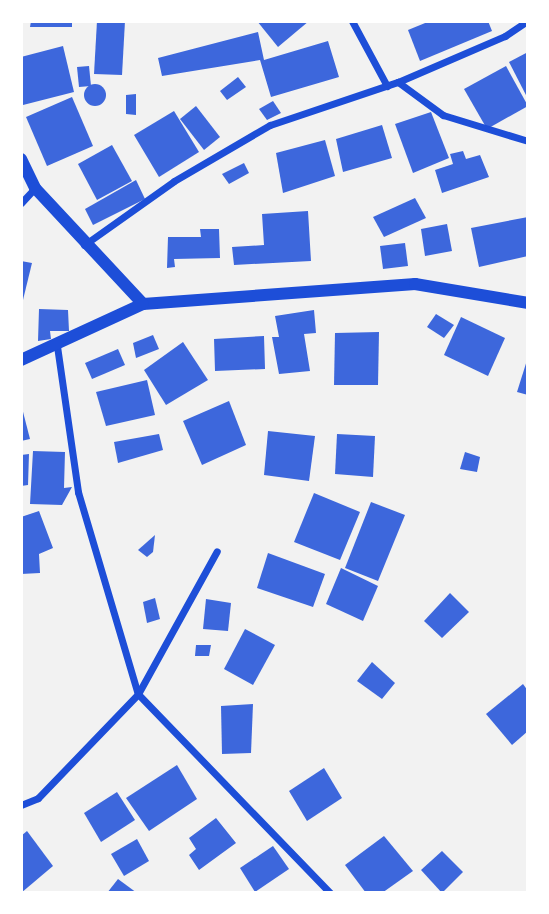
<!DOCTYPE html>
<style>
body{margin:0}
#map{position:relative;width:549px;height:914px;overflow:hidden;background:#f2f2f2;font-family:Inter,sans-serif}
div>[style]{position:absolute}
[style*='--x']{left:calc(var(--x)*1px);top:calc(var(--y)*1px);width:calc(var(--w)*1px);rotate:calc(var(--a)*1deg)}
.building>*{inset:0;background:#3d67dc}
.round{border-radius:50%}
.minor>*{height:7px;margin:-3.5px;padding:0 3.5px;transform-origin:3.5px;border-radius:3.5px;background:#1d4ed8}
.tertiary>*{height:12px;margin:-6px;padding:0 6px;transform-origin:6px;border-radius:6px;background:#1d4ed8}
span{translate:-50% -50%;white-space:nowrap;text-align:center;line-height:1.15;-webkit-text-stroke:6px #fff;paint-order:stroke}
.frame{position:absolute;inset:0;border:23px solid #fff;pointer-events:none}
</style>
<div id="map">
<div class="building">
<div style="clip-path:polygon(31px 21px,72px 21px,72px 27px,30px 27px)"></div>
<div style="clip-path:polygon(97px 21px,125px 21px,122px 75px,94px 74px)"></div>
<div style="clip-path:polygon(257px 21px,309px 21px,278px 47px)"></div>
<div style="clip-path:polygon(430px 21px,488px 21px,492px 31px,420px 61px,408px 30px)"></div>
<div style="clip-path:polygon(258px 32px,264px 60px,328px 41px,339px 77px,271px 97px,260px 60px,162px 76px,158px 58px)"></div>
<div style="clip-path:polygon(63px 46px,74px 92px,23px 105px,21px 57px)"></div>
<div style="clip-path:polygon(528px 52px,528px 99px,509px 62px)"></div>
<div style="clip-path:polygon(89px 66px,91px 86px,79px 87px,77px 67px)"></div>
<div style="clip-path:polygon(506px 66px,528px 106px,487px 129px,464px 89px)"></div>
<div style="clip-path:polygon(238px 77px,246px 87px,227px 100px,220px 91px)"></div>
<div class="round" style="left:84px;top:84px;width:22px;height:22px"></div>
<div style="clip-path:polygon(136px 94px,136px 115px,126px 114px,126px 95px)"></div>
<div style="clip-path:polygon(72px 97px,93px 146px,47px 166px,26px 117px)"></div>
<div style="clip-path:polygon(273px 101px,281px 113px,267px 120px,259px 109px)"></div>
<div style="clip-path:polygon(196px 106px,220px 137px,204px 150px,180px 119px)"></div>
<div style="clip-path:polygon(174px 111px,199px 152px,159px 177px,134px 135px)"></div>
<div style="clip-path:polygon(431px 112px,449px 158px,413px 173px,395px 124px)"></div>
<div style="clip-path:polygon(382px 125px,392px 158px,343px 172px,336px 139px)"></div>
<div style="clip-path:polygon(325px 140px,335px 176px,283px 193px,276px 153px)"></div>
<div style="clip-path:polygon(112px 145px,132px 181px,97px 200px,78px 164px)"></div>
<div style="clip-path:polygon(463px 151px,466px 159px,480px 155px,489px 177px,442px 193px,435px 170px,453px 164px,450px 154px)"></div>
<div style="clip-path:polygon(244px 163px,249px 173px,229px 184px,222px 174px)"></div>
<div style="clip-path:polygon(136px 180px,145px 199px,93px 225px,85px 209px)"></div>
<div style="clip-path:polygon(415px 198px,426px 218px,384px 237px,373px 217px)"></div>
<div style="clip-path:polygon(308px 211px,311px 261px,234px 265px,232px 247px,264px 245px,262px 214px)"></div>
<div style="clip-path:polygon(528px 217px,528px 256px,479px 267px,471px 228px)"></div>
<div style="clip-path:polygon(447px 224px,452px 251px,425px 256px,421px 229px)"></div>
<div style="clip-path:polygon(200px 229px,219px 229px,220px 258px,174px 259px,175px 267px,167px 268px,168px 237px,201px 237px)"></div>
<div style="clip-path:polygon(405px 243px,408px 266px,383px 269px,380px 246px)"></div>
<div style="clip-path:polygon(21px 261px,32px 263px,22px 304px,21px 304px)"></div>
<div style="clip-path:polygon(39px 309px,68px 310px,69px 331px,50px 331px,51px 339px,38px 341px)"></div>
<div style="clip-path:polygon(314px 310px,316px 333px,304px 334px,310px 371px,279px 374px,272px 337px,279px 337px,275px 316px)"></div>
<div style="clip-path:polygon(436px 314px,454px 325px,444px 338px,427px 327px)"></div>
<div style="clip-path:polygon(461px 317px,505px 338px,488px 376px,444px 355px)"></div>
<div style="clip-path:polygon(379px 332px,378px 385px,334px 385px,335px 333px)"></div>
<div style="clip-path:polygon(153px 335px,159px 349px,136px 358px,133px 343px)"></div>
<div style="clip-path:polygon(264px 336px,265px 369px,215px 371px,214px 339px)"></div>
<div style="clip-path:polygon(183px 342px,208px 380px,166px 405px,144px 370px)"></div>
<div style="clip-path:polygon(118px 349px,125px 365px,92px 379px,85px 363px)"></div>
<div style="clip-path:polygon(528px 357px,528px 395px,517px 392px)"></div>
<div style="clip-path:polygon(147px 380px,155px 415px,106px 426px,96px 392px)"></div>
<div style="clip-path:polygon(229px 401px,246px 445px,202px 465px,183px 421px)"></div>
<div style="clip-path:polygon(21px 404px,30px 439px,21px 441px)"></div>
<div style="clip-path:polygon(268px 431px,315px 436px,309px 481px,264px 475px)"></div>
<div style="clip-path:polygon(159px 434px,163px 450px,118px 463px,114px 442px)"></div>
<div style="clip-path:polygon(337px 434px,375px 436px,373px 477px,335px 474px)"></div>
<div style="clip-path:polygon(33px 451px,65px 452px,64px 488px,72px 487px,62px 505px,30px 504px)"></div>
<div style="clip-path:polygon(465px 452px,480px 457px,477px 472px,460px 469px)"></div>
<div style="clip-path:polygon(29px 454px,28px 485px,21px 486px,21px 455px)"></div>
<div style="clip-path:polygon(314px 493px,360px 512px,340px 560px,294px 542px)"></div>
<div style="clip-path:polygon(371px 502px,405px 515px,378px 581px,345px 568px)"></div>
<div style="clip-path:polygon(39px 511px,53px 548px,39px 554px,40px 573px,21px 574px,21px 517px)"></div>
<div style="clip-path:polygon(155px 535px,153px 552px,147px 557px,138px 550px)"></div>
<div style="clip-path:polygon(268px 553px,325px 574px,313px 607px,257px 588px)"></div>
<div style="clip-path:polygon(341px 568px,378px 586px,363px 621px,326px 604px)"></div>
<div style="clip-path:polygon(450px 593px,469px 612px,442px 638px,424px 621px)"></div>
<div style="clip-path:polygon(155px 598px,160px 619px,147px 623px,143px 602px)"></div>
<div style="clip-path:polygon(206px 599px,231px 603px,228px 631px,203px 629px)"></div>
<div style="clip-path:polygon(245px 629px,275px 645px,253px 685px,224px 669px)"></div>
<div style="clip-path:polygon(196px 645px,211px 645px,209px 656px,195px 656px)"></div>
<div style="clip-path:polygon(372px 662px,395px 683px,382px 699px,357px 681px)"></div>
<div style="clip-path:polygon(523px 684px,528px 691px,528px 731px,512px 745px,486px 714px)"></div>
<div style="clip-path:polygon(253px 704px,251px 753px,222px 754px,221px 706px)"></div>
<div style="clip-path:polygon(177px 765px,197px 799px,149px 831px,126px 798px)"></div>
<div style="clip-path:polygon(324px 768px,342px 798px,307px 821px,289px 791px)"></div>
<div style="clip-path:polygon(117px 792px,135px 820px,101px 842px,84px 813px)"></div>
<div style="clip-path:polygon(216px 818px,236px 843px,199px 870px,189px 855px,196px 849px,189px 838px)"></div>
<div style="clip-path:polygon(27px 831px,53px 866px,21px 893px,21px 836px)"></div>
<div style="clip-path:polygon(384px 836px,413px 871px,382px 893px,366px 893px,345px 865px)"></div>
<div style="clip-path:polygon(137px 839px,149px 861px,124px 876px,111px 854px)"></div>
<div style="clip-path:polygon(273px 846px,289px 869px,255px 892px,240px 868px)"></div>
<div style="clip-path:polygon(442px 851px,463px 872px,442px 893px,421px 870px)"></div>
<div style="clip-path:polygon(118px 879px,137px 893px,107px 893px)"></div>
</div>
<div class="minor">
<div style="--x:352;--y:21;--w:74;--a:61.7"></div>
<div style="--x:398;--y:82;--w:56;--a:36.3"></div>
<div style="--x:443;--y:115;--w:89;--a:17"></div>
<div style="--x:21;--y:203;--w:21;--a:-47"></div>
<div style="--x:84;--y:245;--w:110;--a:-35.4"></div>
<div style="--x:174;--y:181;--w:111;--a:-30.3"></div>
<div style="--x:270;--y:125;--w:135;--a:-18.6"></div>
<div style="--x:398;--y:82;--w:116;--a:-23.3"></div>
<div style="--x:505;--y:36;--w:27;--a:-34"></div>
<div style="--x:57;--y:346;--w:148;--a:81.8"></div>
<div style="--x:78;--y:492;--w:211;--a:73.5"></div>
<div style="--x:138;--y:694;--w:277;--a:46"></div>
<div style="--x:21;--y:805;--w:18;--a:-22"></div>
<div style="--x:38;--y:798;--w:144;--a:-46.1"></div>
<div style="--x:138;--y:694;--w:163;--a:-61.1"></div>
</div>
<div class="tertiary">
<div style="--x:21;--y:159;--w:32;--a:64"></div>
<div style="--x:35;--y:188;--w:158;--a:47"></div>
<div style="--x:143;--y:304;--w:273;--a:-4.2"></div>
<div style="--x:415;--y:284;--w:115;--a:9.5"></div>
<div style="--x:21;--y:360;--w:134;--a:-24.7"></div>
</div>
<div class="frame"></div>
</div>
